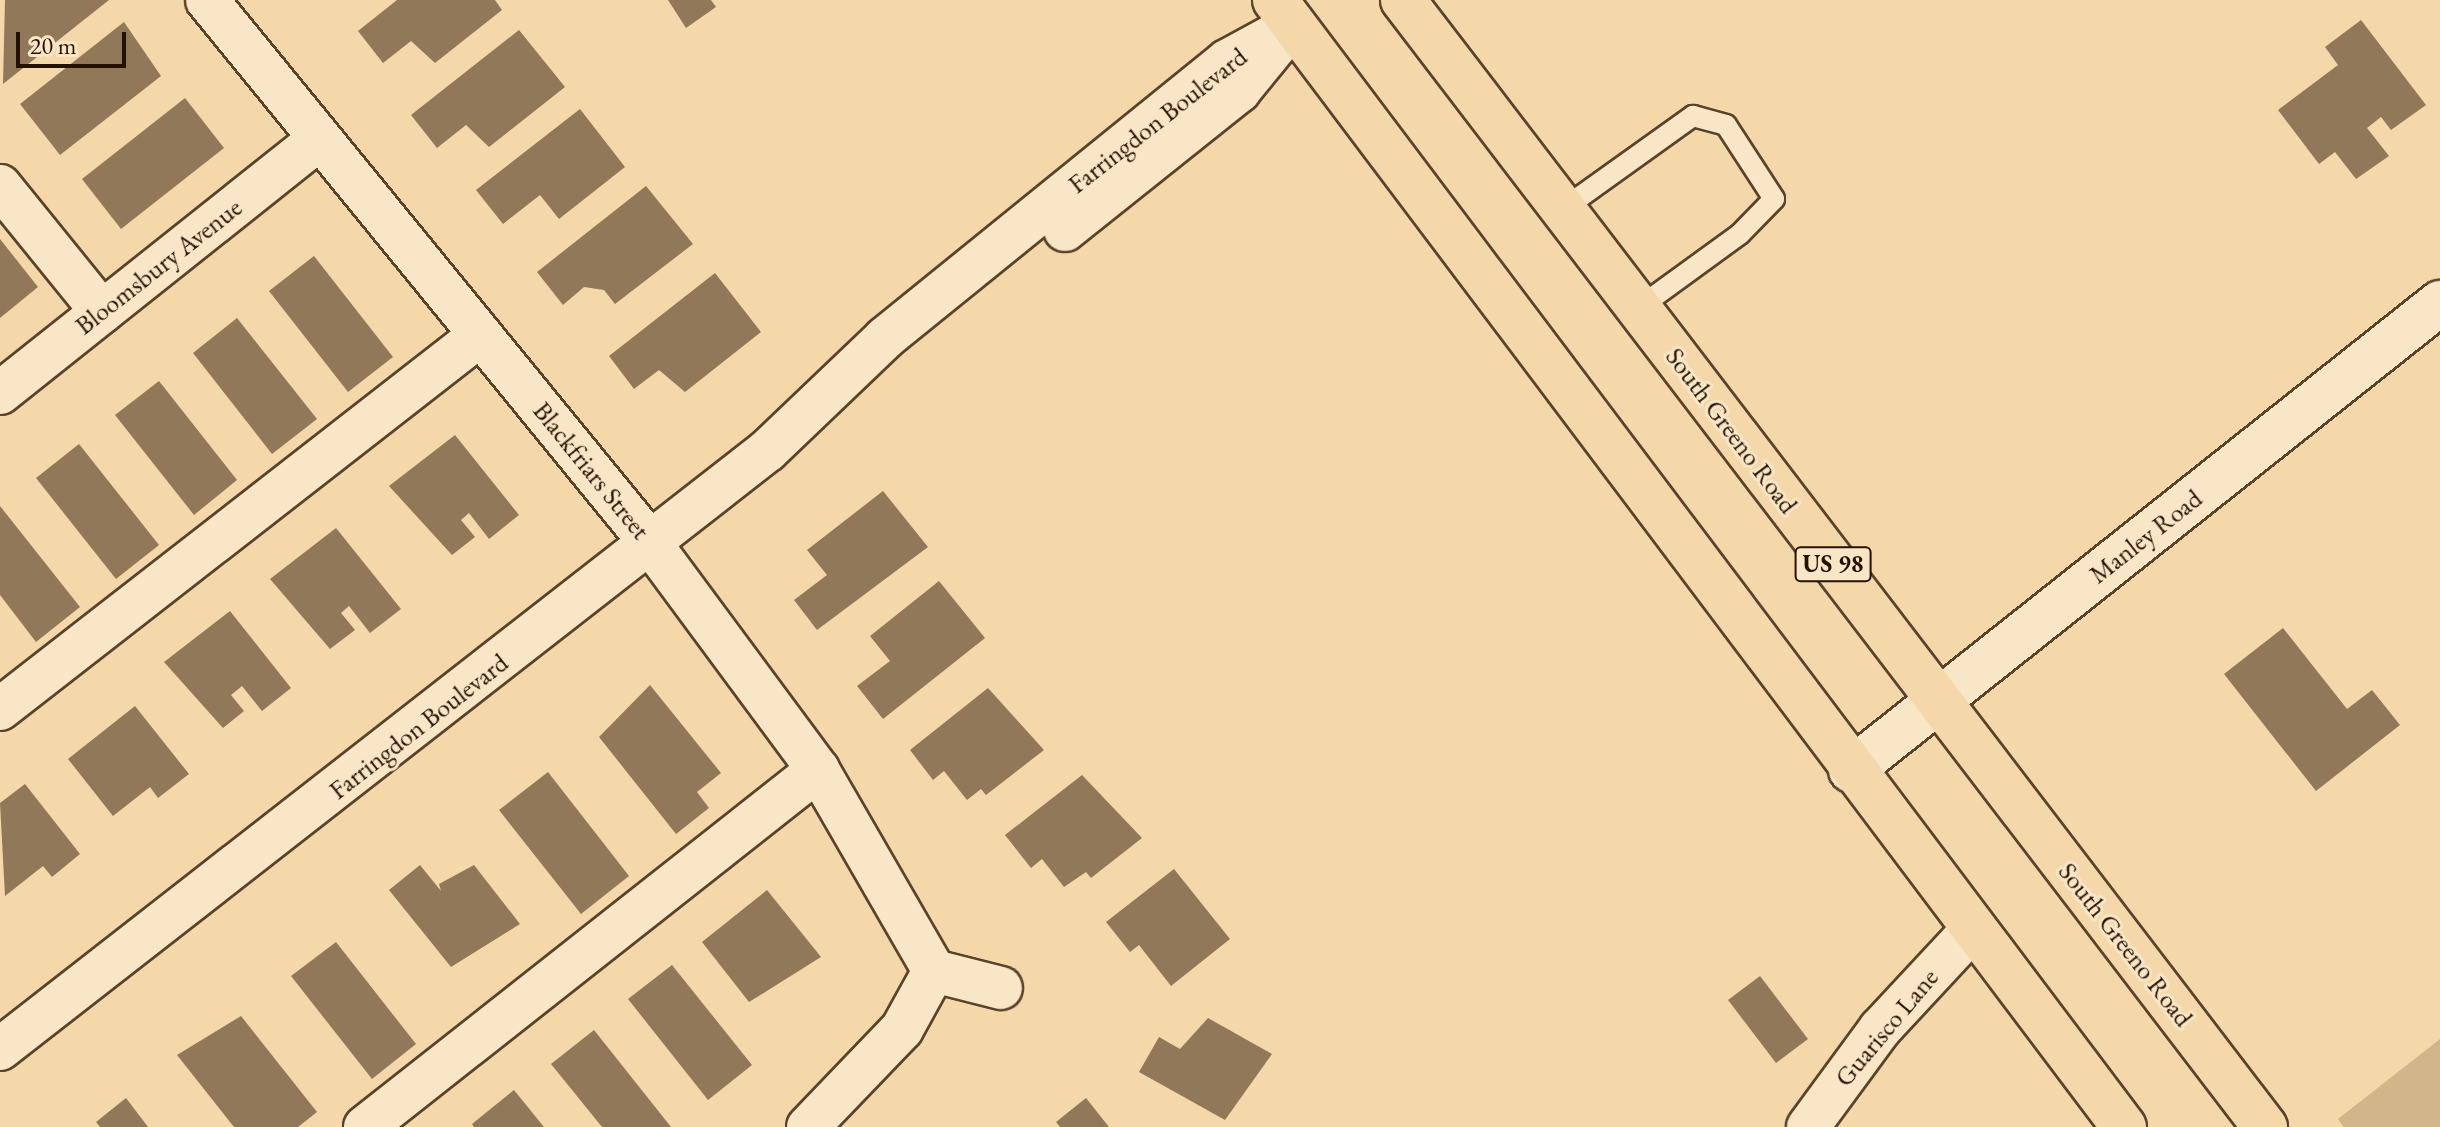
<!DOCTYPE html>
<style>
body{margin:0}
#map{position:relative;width:2440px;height:1127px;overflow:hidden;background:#f4d8a9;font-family:"EB Garamond",serif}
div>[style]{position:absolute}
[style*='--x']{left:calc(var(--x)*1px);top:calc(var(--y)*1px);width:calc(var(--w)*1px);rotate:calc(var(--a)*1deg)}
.green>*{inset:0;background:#d1b68c}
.building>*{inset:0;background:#917858}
.roads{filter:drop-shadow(2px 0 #59432b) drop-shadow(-2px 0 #59432b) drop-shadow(0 2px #59432b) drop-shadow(0 -2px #59432b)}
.service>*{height:20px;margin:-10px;padding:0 10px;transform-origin:10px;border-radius:10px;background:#f8e6c7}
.minor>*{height:42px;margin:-21px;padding:0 21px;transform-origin:21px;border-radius:21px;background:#f8e6c7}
.tertiary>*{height:44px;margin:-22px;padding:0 22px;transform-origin:22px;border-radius:22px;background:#f8e6c7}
.primary>*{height:44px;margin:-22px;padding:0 22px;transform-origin:22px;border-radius:22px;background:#f4d8a9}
span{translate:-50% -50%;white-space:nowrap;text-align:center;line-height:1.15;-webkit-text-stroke:6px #f8e6c7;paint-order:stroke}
.shield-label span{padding:2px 6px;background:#f8e6c7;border:2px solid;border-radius:6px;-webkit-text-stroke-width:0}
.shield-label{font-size:24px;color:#251101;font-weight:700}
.street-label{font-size:26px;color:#251101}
.scale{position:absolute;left:16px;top:32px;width:110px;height:36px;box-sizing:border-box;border:4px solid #251101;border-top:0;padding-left:10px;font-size:24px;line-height:28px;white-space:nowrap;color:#251101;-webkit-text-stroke:6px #f8e6c7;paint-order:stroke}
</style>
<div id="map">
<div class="green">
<div style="clip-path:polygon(2440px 1039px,2440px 1127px,2344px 1127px,2338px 1119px)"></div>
</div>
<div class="building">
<div style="clip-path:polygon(5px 0,109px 0,3px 84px)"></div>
<div style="clip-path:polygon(397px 0,495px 0,502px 10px,435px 63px,411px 41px,383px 63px,358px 31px)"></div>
<div style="clip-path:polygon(668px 0,711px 0,716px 7px,686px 28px)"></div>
<div style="clip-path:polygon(2361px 20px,2426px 105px,2391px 130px,2381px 117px,2367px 128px,2389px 156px,2356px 179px,2335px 152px,2319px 164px,2278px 110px,2338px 65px,2325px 47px)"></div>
<div style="clip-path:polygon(124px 22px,161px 76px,60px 155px,20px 104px)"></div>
<div style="clip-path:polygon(519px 30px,565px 87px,489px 147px,466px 125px,437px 148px,411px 115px)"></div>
<div style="clip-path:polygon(185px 98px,224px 148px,121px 229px,82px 179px)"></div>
<div style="clip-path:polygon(580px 109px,625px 167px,559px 219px,540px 195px,503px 224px,476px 190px)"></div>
<div style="clip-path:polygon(646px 186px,693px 244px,615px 304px,604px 290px,584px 287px,563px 305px,537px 272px)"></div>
<div style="clip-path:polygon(0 239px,38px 287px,0 318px)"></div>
<div style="clip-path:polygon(314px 256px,393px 357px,348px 392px,269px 291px)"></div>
<div style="clip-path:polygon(715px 273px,761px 332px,685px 392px,659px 370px,634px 389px,609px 356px)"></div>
<div style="clip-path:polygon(237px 318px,317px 419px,272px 454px,193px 353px)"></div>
<div style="clip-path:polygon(159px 381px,237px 480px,194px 515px,115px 415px)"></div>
<div style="clip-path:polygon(455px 435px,519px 515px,489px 539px,469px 513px,461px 520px,475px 537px,452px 555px,389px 486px)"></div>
<div style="clip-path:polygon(79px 444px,159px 545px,116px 579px,36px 478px)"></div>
<div style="clip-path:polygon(883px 491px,928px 547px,817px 630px,794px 600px,827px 575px,807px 550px)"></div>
<div style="clip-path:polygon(0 506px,80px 607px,36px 642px,0 595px)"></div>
<div style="clip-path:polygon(336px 528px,401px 609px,370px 633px,349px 606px,341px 613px,355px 630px,330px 649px,270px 579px)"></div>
<div style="clip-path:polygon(939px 581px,985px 638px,883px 719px,857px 686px,890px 661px,870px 636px)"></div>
<div style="clip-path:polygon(230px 611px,291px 688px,262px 711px,242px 686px,231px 695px,244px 711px,223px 728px,164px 662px)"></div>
<div style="clip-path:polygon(2283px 628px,2347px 709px,2372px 690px,2400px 725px,2316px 791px,2224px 674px)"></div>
<div style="clip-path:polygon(650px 685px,721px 773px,697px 792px,709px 808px,676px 834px,599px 737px)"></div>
<div style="clip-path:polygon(988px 688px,1044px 750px,986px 795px,981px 789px,967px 800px,944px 771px,933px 780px,910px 750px)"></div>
<div style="clip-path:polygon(135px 706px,189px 774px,158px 798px,150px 787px,113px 816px,68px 759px)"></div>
<div style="clip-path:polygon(548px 772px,629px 876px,581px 914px,499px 810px)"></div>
<div style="clip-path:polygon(1082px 775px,1142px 838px,1091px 878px,1086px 872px,1064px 887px,1042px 859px,1031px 868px,1005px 835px)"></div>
<div style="clip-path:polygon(25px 784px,80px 854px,52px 877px,43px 866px,5px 896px,0 803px)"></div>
<div style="clip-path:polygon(420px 865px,441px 891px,439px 884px,474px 865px,520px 924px,451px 967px,389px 890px)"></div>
<div style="clip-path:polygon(1174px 869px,1230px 939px,1171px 986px,1139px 945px,1130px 952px,1106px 922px)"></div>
<div style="clip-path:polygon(767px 890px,821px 957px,749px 1002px,702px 942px)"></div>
<div style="clip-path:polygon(336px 942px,416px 1044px,372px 1079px,291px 976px)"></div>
<div style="clip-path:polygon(672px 965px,752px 1065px,708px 1100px,628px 999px)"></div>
<div style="clip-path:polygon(1760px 976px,1808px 1039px,1776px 1063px,1728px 1000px)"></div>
<div style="clip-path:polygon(241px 1016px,317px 1112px,298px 1127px,234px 1127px,177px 1055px)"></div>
<div style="clip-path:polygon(1208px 1018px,1272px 1054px,1225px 1120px,1139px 1072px,1159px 1037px,1180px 1049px)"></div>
<div style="clip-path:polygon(594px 1030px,671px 1127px,602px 1127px,551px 1064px)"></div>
<div style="clip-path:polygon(514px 1090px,544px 1127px,474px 1127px,472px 1124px)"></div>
<div style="clip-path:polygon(126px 1098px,148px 1127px,100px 1127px,96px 1122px)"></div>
<div style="clip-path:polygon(1086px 1098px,1109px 1127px,1060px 1127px,1056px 1122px)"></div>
</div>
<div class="roads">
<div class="service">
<div style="--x:1563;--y:209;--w:160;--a:-35.6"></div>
<div style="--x:1693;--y:116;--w:34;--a:15"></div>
<div style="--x:1726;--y:125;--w:88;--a:57"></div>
<div style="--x:1774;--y:199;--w:49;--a:134.2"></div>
<div style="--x:1740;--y:234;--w:126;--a:144"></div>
</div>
<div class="minor">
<div style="--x:207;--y:0;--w:697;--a:50.76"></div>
<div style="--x:648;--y:540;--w:286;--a:53.5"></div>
<div style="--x:818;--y:770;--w:232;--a:60"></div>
<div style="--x:0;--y:186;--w:162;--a:51"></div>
<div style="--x:1065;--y:230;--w:223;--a:-38.6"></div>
<div style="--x:1239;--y:91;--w:63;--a:-50.8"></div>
<div style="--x:0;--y:393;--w:405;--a:-38.5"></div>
<div style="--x:0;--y:709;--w:607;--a:-37.91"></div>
<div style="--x:934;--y:971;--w:69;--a:14.2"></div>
<div style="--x:0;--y:1049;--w:974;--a:-37.95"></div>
<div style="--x:768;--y:450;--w:162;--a:-43.7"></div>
<div style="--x:885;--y:338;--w:440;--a:-39"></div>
<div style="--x:1227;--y:61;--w:75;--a:-28.6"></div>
<div style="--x:365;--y:1127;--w:577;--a:-38.24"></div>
<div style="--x:808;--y:1127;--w:136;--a:-46.2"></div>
<div style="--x:902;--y:1029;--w:66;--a:-61.1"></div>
<div style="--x:1808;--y:1127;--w:122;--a:-53.7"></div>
<div style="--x:1880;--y:1029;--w:132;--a:-47.1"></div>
</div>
<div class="tertiary">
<div style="--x:1851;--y:770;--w:752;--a:-38.41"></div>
</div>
<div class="primary">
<div style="--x:1275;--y:0;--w:1411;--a:53.01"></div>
<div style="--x:1403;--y:0;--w:1419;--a:52.59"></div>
</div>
</div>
<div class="shield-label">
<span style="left:1833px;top:564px">US 98</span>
</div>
<div class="street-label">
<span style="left:1158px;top:121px;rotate:-38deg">Farringdon Boulevard</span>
<span style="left:159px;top:267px;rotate:-38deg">Bloomsbury Avenue</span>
<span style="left:1731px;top:431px;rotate:53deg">South Greeno Road</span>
<span style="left:591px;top:471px;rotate:51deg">Blackfriars Street</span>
<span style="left:2146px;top:537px;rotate:-38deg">Manley Road</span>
<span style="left:419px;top:727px;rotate:-38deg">Farringdon Boulevard</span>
<span style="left:2125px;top:945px;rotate:52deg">South Greeno Road</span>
<span style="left:1887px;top:1028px;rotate:-50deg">Guarisco Lane</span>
</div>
<div class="scale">20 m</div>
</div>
